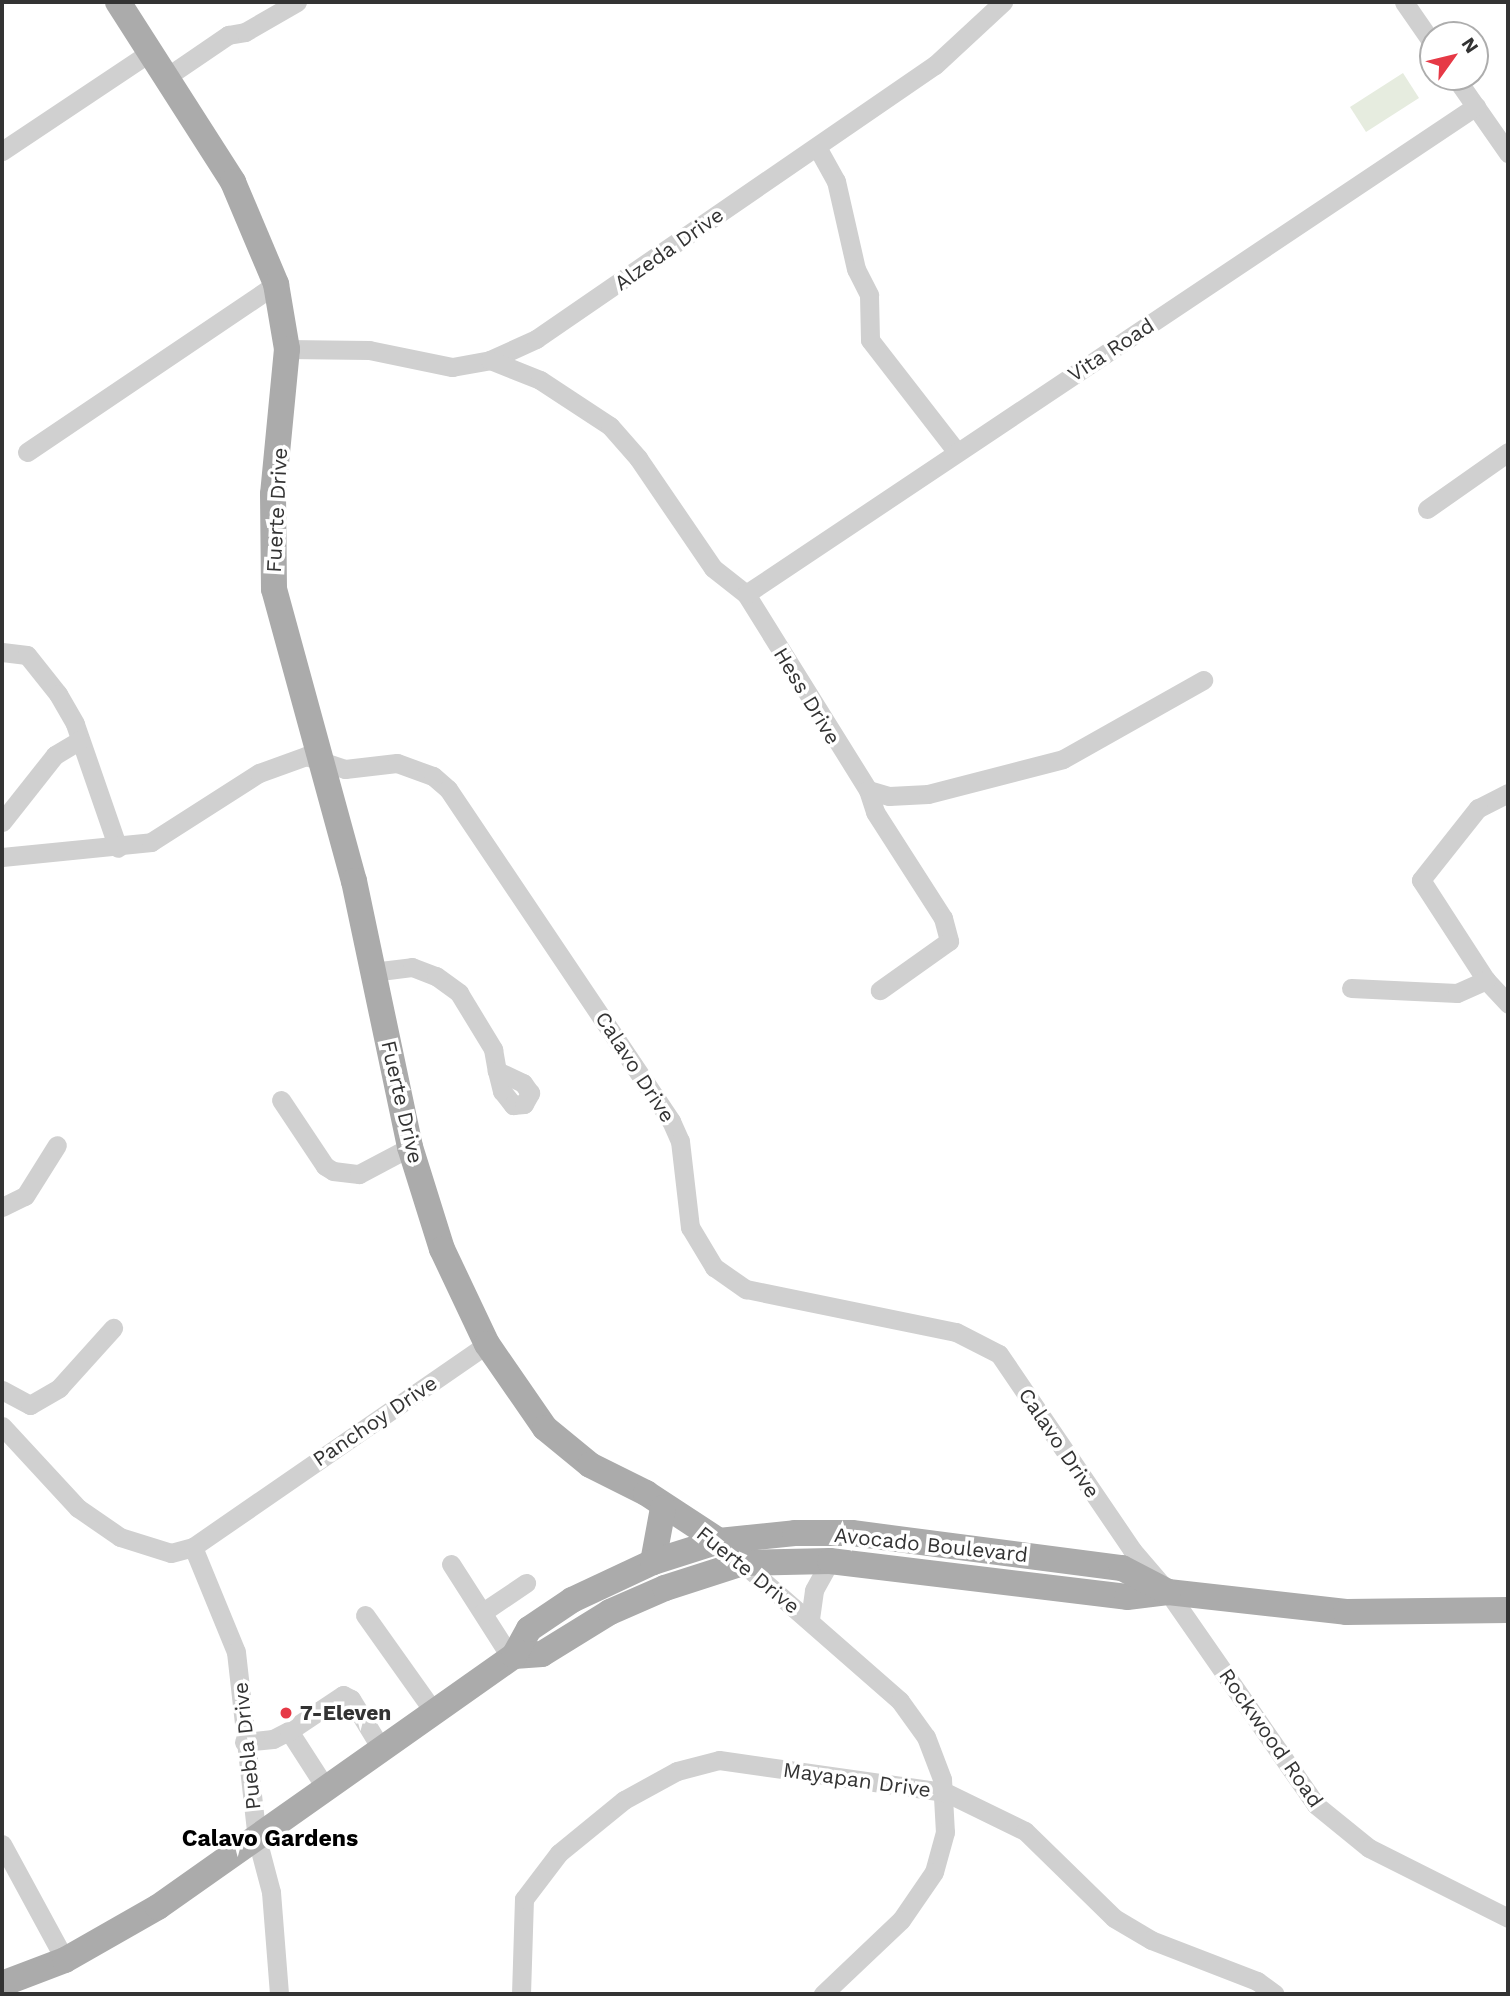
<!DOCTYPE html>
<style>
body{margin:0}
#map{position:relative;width:1510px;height:1996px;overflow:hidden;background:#fff;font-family:"Work Sans",sans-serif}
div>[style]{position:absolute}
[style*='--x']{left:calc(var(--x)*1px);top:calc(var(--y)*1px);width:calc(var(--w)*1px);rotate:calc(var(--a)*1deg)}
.green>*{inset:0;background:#e6ecdf}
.minor>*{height:19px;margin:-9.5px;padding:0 9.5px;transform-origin:9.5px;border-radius:9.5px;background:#d0d0d0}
.major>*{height:26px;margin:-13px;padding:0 13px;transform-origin:13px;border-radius:13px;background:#ababab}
.dots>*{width:19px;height:19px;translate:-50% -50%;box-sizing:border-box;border:4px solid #fff;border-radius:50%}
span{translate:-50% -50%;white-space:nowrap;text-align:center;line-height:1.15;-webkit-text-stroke:7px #fff;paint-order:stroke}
.street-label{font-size:21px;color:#333}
.poi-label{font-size:21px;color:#333;font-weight:700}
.left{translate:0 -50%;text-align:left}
.neighbourhood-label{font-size:23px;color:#000;font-weight:700}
.frame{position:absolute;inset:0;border:4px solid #333;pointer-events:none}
.north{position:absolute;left:1419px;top:21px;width:70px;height:70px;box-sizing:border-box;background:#fff;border:2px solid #adadad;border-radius:50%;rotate:56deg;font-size:19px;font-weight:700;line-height:28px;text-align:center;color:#333}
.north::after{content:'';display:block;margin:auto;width:24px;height:32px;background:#e63946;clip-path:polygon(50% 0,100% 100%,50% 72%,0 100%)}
</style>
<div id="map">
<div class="green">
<div style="clip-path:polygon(1403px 73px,1419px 98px,1366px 132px,1350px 107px)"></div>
</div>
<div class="minor">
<div style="--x:1404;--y:2;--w:51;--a:55.4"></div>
<div style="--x:168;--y:76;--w:73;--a:-34.3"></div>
<div style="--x:228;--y:35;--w:17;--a:-10"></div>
<div style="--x:245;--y:32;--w:60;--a:-30"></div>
<div style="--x:1455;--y:77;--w:93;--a:55.1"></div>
<div style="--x:817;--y:147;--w:39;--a:61"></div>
<div style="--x:836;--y:181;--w:90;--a:77.2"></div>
<div style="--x:856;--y:269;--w:29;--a:63"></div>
<div style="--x:869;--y:295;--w:45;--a:88.7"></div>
<div style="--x:870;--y:340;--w:140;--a:52.2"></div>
<div style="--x:2;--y:151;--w:180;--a:-33.7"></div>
<div style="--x:287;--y:349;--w:82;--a:0.7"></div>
<div style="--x:369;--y:350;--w:85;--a:11.6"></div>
<div style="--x:452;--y:367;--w:39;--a:-10"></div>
<div style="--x:490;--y:360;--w:51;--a:-24.5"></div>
<div style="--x:536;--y:339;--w:484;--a:-34.5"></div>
<div style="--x:935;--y:65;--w:93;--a:-42.8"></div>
<div style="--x:490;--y:360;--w:54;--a:21.8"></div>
<div style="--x:540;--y:380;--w:84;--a:33.3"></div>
<div style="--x:610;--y:426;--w:43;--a:48.8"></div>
<div style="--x:638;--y:458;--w:133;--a:55.7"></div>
<div style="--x:713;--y:568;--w:42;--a:38.2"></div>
<div style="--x:746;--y:594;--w:231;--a:58.1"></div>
<div style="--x:868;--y:790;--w:22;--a:16"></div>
<div style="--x:889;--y:796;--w:39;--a:-3"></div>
<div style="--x:928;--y:794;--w:139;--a:-14.5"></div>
<div style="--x:1063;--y:759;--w:161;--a:-29.4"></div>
<div style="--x:27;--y:452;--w:300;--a:-34"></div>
<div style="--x:1427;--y:509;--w:99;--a:-35.1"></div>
<div style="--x:746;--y:594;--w:878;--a:-33.76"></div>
<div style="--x:2;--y:652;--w:25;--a:7"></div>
<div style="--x:27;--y:655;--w:50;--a:51.5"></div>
<div style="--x:58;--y:694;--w:34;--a:60"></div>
<div style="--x:75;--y:724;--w:131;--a:70.9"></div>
<div style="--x:868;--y:790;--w:23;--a:72"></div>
<div style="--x:875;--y:812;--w:126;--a:57.3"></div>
<div style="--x:943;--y:918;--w:24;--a:75"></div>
<div style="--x:949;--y:941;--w:85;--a:144.6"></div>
<div style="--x:1508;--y:793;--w:34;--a:153"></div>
<div style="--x:1478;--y:808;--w:92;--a:128.4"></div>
<div style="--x:1421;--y:880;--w:119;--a:57"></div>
<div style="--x:1486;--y:980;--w:33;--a:47"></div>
<div style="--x:2;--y:822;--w:85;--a:-51.7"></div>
<div style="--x:55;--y:755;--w:29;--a:-31"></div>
<div style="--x:2;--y:857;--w:150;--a:-5.7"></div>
<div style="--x:151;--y:842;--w:128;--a:-32.6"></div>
<div style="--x:259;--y:773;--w:50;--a:-19.9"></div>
<div style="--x:306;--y:756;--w:41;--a:18.4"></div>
<div style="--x:345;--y:769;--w:52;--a:-6.6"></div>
<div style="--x:397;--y:763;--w:38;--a:20"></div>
<div style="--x:433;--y:776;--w:20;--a:41"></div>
<div style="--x:448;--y:789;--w:400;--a:56.1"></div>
<div style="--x:671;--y:1121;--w:22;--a:66"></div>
<div style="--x:680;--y:1141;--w:87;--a:83.4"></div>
<div style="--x:690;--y:1227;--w:47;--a:59"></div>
<div style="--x:714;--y:1267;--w:39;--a:35"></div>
<div style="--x:746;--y:1289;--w:214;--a:11.6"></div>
<div style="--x:956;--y:1332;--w:48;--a:27.1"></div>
<div style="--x:999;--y:1354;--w:237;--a:55.8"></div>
<div style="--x:1132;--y:1550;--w:55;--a:49.4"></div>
<div style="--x:1168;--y:1592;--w:259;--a:55.2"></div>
<div style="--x:1316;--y:1805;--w:68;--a:39.1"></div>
<div style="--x:1369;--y:1848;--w:156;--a:26.7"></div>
<div style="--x:372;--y:972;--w:40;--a:-7.1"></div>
<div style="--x:412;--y:967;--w:26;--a:21"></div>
<div style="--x:436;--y:976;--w:29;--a:36"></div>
<div style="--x:459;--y:993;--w:66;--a:58.7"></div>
<div style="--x:493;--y:1049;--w:22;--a:80"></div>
<div style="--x:497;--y:1071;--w:21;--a:76"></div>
<div style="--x:502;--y:1091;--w:18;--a:52"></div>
<div style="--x:513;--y:1105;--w:11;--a:-5"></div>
<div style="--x:524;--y:1104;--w:13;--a:-61"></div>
<div style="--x:530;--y:1093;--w:12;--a:-125"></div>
<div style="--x:523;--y:1083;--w:29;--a:-155"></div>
<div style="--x:1351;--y:988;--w:106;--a:2.7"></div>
<div style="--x:1457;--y:993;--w:32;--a:-24"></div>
<div style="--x:281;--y:1100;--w:79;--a:56.3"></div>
<div style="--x:325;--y:1166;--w:9;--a:32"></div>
<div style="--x:333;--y:1171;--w:26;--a:7"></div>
<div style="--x:359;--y:1174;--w:58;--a:-27.9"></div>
<div style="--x:2;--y:1207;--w:25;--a:-26"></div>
<div style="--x:25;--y:1196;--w:60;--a:-57.9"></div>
<div style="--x:2;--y:1390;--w:32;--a:28"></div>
<div style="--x:30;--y:1405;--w:34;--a:-30"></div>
<div style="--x:59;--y:1388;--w:81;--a:-48"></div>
<div style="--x:2;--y:1426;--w:112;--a:47.2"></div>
<div style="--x:78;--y:1508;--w:51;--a:34.6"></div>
<div style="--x:120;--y:1537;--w:53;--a:17.4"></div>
<div style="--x:171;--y:1553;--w:23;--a:-15"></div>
<div style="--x:193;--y:1547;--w:357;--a:-34.6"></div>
<div style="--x:193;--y:1547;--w:113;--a:67.7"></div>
<div style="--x:236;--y:1652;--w:188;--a:83.6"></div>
<div style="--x:257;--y:1839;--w:55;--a:75.2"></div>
<div style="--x:271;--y:1892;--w:102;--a:85.5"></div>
<div style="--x:738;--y:1559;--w:215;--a:41.2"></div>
<div style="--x:900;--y:1701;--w:44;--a:54.2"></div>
<div style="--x:926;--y:1737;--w:45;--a:69.1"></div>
<div style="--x:942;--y:1779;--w:53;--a:86.8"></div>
<div style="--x:945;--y:1832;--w:41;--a:105.4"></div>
<div style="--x:934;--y:1872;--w:58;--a:124.5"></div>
<div style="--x:901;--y:1920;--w:108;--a:136.5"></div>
<div style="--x:451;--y:1564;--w:112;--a:57.4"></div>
<div style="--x:483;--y:1612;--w:52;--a:-34"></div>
<div style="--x:365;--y:1615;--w:119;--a:54.6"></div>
<div style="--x:810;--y:1619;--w:29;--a:-82"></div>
<div style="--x:814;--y:1590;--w:33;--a:-61"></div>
<div style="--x:244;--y:1742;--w:29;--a:-6"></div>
<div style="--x:273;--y:1739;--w:18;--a:-27"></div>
<div style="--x:327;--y:1790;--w:70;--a:-122.8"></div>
<div style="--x:289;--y:1731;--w:65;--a:-33.7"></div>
<div style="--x:343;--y:1695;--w:9;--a:27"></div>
<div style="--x:351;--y:1699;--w:60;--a:58.7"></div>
<div style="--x:2;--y:1844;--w:132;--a:61.5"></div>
<div style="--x:521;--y:1994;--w:95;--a:-88.2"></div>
<div style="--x:524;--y:1899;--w:58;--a:-52.7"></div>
<div style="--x:559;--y:1853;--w:84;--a:-39.2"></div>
<div style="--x:624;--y:1800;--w:60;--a:-28.7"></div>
<div style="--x:677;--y:1771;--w:43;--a:-14.7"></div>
<div style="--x:719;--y:1760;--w:228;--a:8.1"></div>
<div style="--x:945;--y:1792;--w:89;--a:26"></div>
<div style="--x:1025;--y:1831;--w:124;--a:44.3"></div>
<div style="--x:1114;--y:1918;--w:43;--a:30.7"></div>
<div style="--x:1151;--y:1940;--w:114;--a:21.1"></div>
<div style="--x:1257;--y:1981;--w:22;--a:36"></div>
</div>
<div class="major">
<div style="--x:118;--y:2;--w:214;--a:57.4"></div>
<div style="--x:233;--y:182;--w:111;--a:67.1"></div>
<div style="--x:276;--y:284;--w:66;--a:80.4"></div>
<div style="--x:287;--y:349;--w:146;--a:95.5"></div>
<div style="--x:273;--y:494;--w:95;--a:89.4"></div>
<div style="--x:274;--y:589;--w:303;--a:74.7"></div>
<div style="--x:354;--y:881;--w:272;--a:78.1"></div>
<div style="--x:410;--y:1147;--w:107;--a:72.6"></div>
<div style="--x:442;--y:1249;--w:105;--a:64.7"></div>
<div style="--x:487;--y:1344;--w:102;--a:55.4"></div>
<div style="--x:545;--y:1428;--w:58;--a:39.4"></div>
<div style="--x:590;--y:1465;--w:63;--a:26.6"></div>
<div style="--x:646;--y:1493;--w:87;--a:33.3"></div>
<div style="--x:653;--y:1562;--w:55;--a:-79.5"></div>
<div style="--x:514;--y:1656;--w:28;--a:-4"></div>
<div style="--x:542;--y:1654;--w:80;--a:-31.7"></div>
<div style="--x:610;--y:1612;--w:60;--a:-23.6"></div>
<div style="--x:665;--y:1588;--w:82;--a:-17.8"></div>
<div style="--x:743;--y:1563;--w:87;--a:-1.3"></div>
<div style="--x:830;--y:1561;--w:299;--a:6.9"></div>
<div style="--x:1127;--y:1597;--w:41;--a:-7"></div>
<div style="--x:1168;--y:1592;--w:179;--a:6.4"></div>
<div style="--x:1346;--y:1612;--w:162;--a:-0.7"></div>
<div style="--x:2;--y:1984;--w:67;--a:-20.9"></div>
<div style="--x:65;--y:1960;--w:107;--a:-29.7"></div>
<div style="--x:158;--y:1907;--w:436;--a:-35.2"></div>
<div style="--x:514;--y:1656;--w:31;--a:-61"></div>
<div style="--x:529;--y:1629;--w:52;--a:-34"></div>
<div style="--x:572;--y:1600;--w:89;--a:-25.1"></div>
<div style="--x:653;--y:1562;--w:69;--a:-17.7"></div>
<div style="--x:719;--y:1541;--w:76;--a:-6"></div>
<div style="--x:795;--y:1533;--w:57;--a:0"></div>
<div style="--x:852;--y:1533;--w:272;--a:7.4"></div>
<div style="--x:1122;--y:1568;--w:52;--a:27.6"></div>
</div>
<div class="dots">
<div style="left:286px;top:1713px;background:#e63946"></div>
</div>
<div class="street-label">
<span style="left:669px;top:249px;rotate:-35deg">Alzeda Drive</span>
<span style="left:1111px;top:350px;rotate:-33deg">Vita Road</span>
<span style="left:277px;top:510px;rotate:-87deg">Fuerte Drive</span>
<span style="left:807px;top:696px;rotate:59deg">Hess Drive</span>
<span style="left:635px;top:1067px;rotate:57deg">Calavo Drive</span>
<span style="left:402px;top:1102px;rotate:77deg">Fuerte Drive</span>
<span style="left:375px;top:1421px;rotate:-34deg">Panchoy Drive</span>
<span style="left:1059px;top:1443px;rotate:56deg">Calavo Drive</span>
<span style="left:931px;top:1545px;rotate:6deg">Avocado Boulevard</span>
<span style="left:748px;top:1570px;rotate:39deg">Fuerte Drive</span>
<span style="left:1271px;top:1738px;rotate:55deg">Rockwood Road</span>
<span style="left:247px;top:1746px;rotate:-96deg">Puebla Drive</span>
<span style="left:857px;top:1780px;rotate:8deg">Mayapan Drive</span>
</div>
<div class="poi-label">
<span class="left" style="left:300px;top:1713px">7-Eleven</span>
</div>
<div class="neighbourhood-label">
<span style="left:270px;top:1839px">Calavo Gardens</span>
</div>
<div class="frame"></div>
<div class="north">N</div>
</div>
